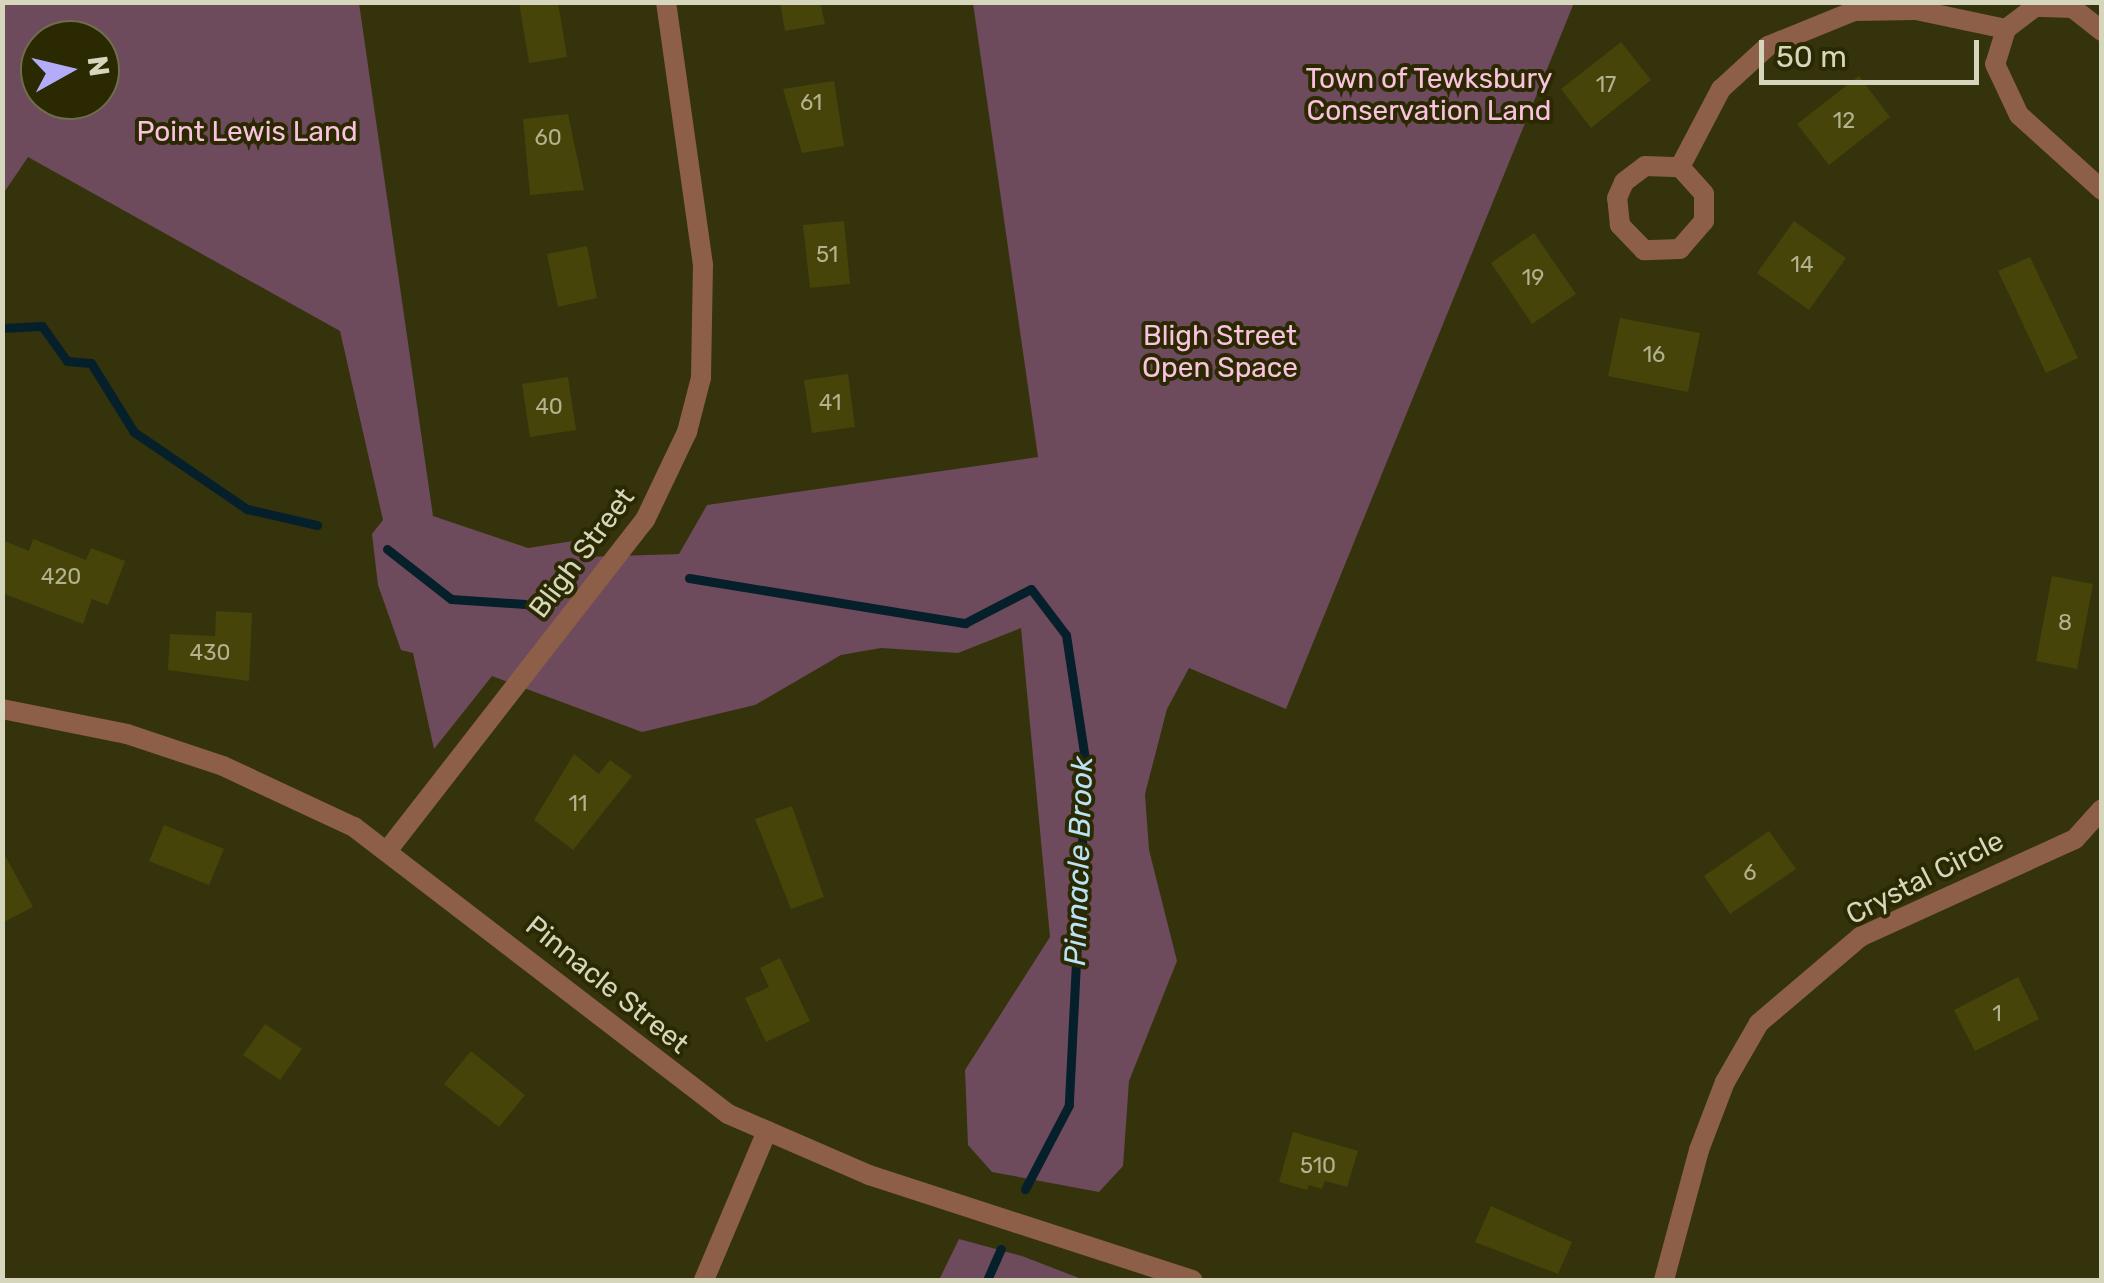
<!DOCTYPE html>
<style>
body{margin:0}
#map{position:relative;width:2104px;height:1283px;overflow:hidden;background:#34330c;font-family:Rubik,sans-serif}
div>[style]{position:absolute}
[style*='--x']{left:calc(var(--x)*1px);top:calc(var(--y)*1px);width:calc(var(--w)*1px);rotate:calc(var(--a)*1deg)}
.green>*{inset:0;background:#6e4a5d}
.stream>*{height:9px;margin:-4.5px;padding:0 4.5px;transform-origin:4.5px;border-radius:4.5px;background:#06202b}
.building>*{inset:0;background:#464409}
.minor>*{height:20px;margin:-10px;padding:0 10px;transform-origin:10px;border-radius:10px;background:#8d5f48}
.tertiary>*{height:20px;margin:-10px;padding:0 10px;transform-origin:10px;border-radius:10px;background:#8d5f48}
span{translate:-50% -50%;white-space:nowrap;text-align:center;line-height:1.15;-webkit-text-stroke:8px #2a2902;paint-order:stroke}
.number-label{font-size:22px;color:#b2b28f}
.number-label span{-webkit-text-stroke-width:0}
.park-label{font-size:28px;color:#fbc2df}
.street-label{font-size:28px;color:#d6d6bc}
.water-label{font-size:30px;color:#bae2f5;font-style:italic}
.frame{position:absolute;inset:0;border:5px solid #d6d6bc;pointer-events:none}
.north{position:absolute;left:20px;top:20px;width:100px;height:100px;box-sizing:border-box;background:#2a2902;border:2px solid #6f6e4c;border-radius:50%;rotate:82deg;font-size:28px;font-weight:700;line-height:40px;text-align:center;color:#d6d6bc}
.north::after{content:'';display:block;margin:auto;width:35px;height:45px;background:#b3adf9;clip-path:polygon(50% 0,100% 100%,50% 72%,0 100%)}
.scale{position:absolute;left:1759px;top:40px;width:220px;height:45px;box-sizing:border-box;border:5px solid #d6d6bc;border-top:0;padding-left:12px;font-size:30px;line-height:35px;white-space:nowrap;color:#d6d6bc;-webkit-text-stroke:8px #2a2902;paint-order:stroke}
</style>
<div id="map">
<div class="green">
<div style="clip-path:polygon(evenodd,3px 3px,359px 3px,433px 516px,528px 548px,599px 537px,586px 557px,679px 554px,707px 505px,1038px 457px,973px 3px,1574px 3px,1286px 709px,1189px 668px,1167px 709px,1145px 794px,1149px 850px,1177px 961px,1129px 1081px,1123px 1166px,1099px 1192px,992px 1172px,968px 1145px,965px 1070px,1050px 937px,1021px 628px,958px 653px,881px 648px,841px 655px,755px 705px,642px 732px,492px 676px,434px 749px,413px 653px,401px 650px,378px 585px,372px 534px,383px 520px,340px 331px,28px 157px,3px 194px,3px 3px,40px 40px,100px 40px,100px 100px,40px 100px,40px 40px)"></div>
<div style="clip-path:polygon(959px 1239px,1022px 1256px,1084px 1280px,939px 1280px)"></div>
</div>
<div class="stream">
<div style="--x:2;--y:328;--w:40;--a:-2.9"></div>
<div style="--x:42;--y:326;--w:43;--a:54.5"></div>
<div style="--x:67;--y:361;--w:24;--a:5"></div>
<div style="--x:91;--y:363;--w:81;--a:58.1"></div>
<div style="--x:134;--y:432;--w:137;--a:34.3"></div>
<div style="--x:247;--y:509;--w:72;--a:12.9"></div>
<div style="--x:387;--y:549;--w:81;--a:38"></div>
<div style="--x:451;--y:599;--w:74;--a:3.9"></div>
<div style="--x:689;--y:578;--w:280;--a:9.3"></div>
<div style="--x:965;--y:623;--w:74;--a:-27.3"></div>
<div style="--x:1031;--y:589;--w:58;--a:52.7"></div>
<div style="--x:1066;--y:635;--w:132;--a:81.3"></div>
<div style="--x:1086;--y:765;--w:340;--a:92.9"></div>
<div style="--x:1069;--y:1105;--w:95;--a:117.6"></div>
<div style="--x:987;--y:1280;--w:34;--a:-66"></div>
</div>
<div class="building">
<div style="clip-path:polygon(519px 2px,558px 2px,567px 57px,529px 63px)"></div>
<div style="clip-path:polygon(780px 2px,820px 2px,825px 24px,785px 31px)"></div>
<div style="clip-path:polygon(1621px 42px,1651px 80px,1591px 128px,1561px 89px)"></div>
<div style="clip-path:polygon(1859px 76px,1890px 117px,1829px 165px,1797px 124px)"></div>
<div style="clip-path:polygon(834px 81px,844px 146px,802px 153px,783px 89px)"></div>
<div style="clip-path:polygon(568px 114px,584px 190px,530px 195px,523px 119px)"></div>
<div style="clip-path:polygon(844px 221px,850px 284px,810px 288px,803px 225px)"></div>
<div style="clip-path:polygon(1794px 221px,1846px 258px,1809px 310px,1757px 273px)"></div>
<div style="clip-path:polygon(1534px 233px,1576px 294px,1532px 324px,1491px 263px)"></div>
<div style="clip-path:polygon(587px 246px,597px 298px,558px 307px,547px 254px)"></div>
<div style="clip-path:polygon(2030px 257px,2078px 358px,2046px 373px,1998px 271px)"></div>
<div style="clip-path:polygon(1620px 318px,1700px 333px,1688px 392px,1608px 376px)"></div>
<div style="clip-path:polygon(848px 374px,855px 427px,812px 433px,804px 380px)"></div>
<div style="clip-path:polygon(568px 377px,576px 430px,530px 437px,522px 384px)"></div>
<div style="clip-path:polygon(33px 539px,86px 560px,91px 548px,125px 561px,108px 605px,92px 599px,83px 624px,2px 593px,2px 540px,29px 551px)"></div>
<div style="clip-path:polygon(2052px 576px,2093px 584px,2077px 669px,2036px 661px)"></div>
<div style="clip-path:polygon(216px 611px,252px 613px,249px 681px,168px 670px,170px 634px,215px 636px)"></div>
<div style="clip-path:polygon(574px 754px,599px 774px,610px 760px,632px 776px,573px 850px,534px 820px)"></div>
<div style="clip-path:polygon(792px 806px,824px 897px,791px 909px,755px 819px)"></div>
<div style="clip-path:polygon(164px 825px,224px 849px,209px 885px,149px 861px)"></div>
<div style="clip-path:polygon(1769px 831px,1796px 869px,1730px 914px,1704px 876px)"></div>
<div style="clip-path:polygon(2px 850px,33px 907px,2px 923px)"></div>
<div style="clip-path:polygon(780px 958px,810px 1021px,766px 1042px,745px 998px,769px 987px,760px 968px)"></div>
<div style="clip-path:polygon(2018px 977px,2039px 1019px,1975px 1051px,1954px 1010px)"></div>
<div style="clip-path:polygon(265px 1024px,302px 1049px,280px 1080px,243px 1055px)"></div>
<div style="clip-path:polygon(471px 1051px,525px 1095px,499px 1127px,444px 1084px)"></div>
<div style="clip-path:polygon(1293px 1132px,1358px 1151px,1347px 1187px,1325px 1181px,1322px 1189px,1309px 1185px,1307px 1190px,1279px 1182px)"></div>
<div style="clip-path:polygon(1491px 1206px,1572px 1242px,1558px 1274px,1475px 1242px)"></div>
</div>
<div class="minor">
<div style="--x:2102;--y:31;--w:37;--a:-142"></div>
<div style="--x:2073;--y:8;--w:38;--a:-178"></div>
<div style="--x:2035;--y:7;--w:36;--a:143"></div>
<div style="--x:2006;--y:29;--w:37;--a:107"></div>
<div style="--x:1995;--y:64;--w:56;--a:64.8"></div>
<div style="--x:2019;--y:115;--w:112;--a:42.1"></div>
<div style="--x:1680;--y:167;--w:36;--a:48"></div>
<div style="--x:1704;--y:194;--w:27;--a:90"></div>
<div style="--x:1704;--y:221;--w:37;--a:131"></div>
<div style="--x:1680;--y:249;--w:36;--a:178"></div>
<div style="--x:1644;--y:250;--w:35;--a:-134"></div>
<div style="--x:1620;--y:225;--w:27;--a:-96"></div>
<div style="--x:1617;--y:198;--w:17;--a:-66"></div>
<div style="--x:1624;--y:182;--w:26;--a:-37"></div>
<div style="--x:1645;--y:166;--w:35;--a:2"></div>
<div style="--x:1680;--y:167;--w:88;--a:-62.3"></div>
<div style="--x:1721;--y:89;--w:64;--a:-42.5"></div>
<div style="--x:1768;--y:46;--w:93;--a:-22.1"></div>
<div style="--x:1854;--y:11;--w:62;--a:-0.9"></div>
<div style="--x:1916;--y:10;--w:92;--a:11.9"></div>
<div style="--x:387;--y:851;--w:420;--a:-52.1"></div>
<div style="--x:645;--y:520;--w:98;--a:-64.5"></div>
<div style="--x:687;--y:432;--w:56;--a:-75.5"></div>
<div style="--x:701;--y:378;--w:113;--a:-89"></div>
<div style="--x:703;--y:265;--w:266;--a:-98"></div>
<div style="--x:704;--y:1280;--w:162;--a:-67.1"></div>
<div style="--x:1664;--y:1280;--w:135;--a:-74.9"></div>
<div style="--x:1699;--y:1150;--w:73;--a:-69.1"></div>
<div style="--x:1725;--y:1082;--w:68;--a:-60"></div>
<div style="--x:1759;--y:1023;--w:133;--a:-40.4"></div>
<div style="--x:1860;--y:937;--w:236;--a:-24.5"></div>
<div style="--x:2075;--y:839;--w:40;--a:-48"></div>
</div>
<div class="tertiary">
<div style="--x:2;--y:709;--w:127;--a:11.3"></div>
<div style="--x:127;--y:734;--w:101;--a:18.4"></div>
<div style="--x:223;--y:766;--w:145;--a:25"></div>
<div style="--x:354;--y:827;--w:471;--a:37.5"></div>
<div style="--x:728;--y:1114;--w:154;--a:23.4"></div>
<div style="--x:869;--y:1175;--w:340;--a:18"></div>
</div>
<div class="number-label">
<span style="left:1606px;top:85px">17</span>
<span style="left:811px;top:103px">61</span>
<span style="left:1844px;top:121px">12</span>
<span style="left:548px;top:138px">60</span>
<span style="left:827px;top:255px">51</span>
<span style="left:1802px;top:265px">14</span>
<span style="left:1533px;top:278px">19</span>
<span style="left:1654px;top:355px">16</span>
<span style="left:830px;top:403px">41</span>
<span style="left:549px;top:407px">40</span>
<span style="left:61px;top:577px">420</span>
<span style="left:2065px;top:623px">8</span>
<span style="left:210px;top:653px">430</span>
<span style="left:578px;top:804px">11</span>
<span style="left:1750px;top:873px">6</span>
<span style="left:1997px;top:1014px">1</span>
<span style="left:1318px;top:1166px">510</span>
</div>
<div class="park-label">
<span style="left:1429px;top:95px">Town of Tewksbury<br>Conservation Land</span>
<span style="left:247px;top:132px">Point Lewis Land</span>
<span style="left:1220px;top:352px">Bligh Street<br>Open Space</span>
</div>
<div class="street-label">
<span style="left:582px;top:553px;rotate:-53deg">Bligh Street</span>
<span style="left:1925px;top:878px;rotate:-27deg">Crystal Circle</span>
<span style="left:607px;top:985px;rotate:39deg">Pinnacle Street</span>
</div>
<div class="water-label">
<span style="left:1079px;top:861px;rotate:-88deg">Pinnacle Brook</span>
</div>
<div class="frame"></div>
<div class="north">N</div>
<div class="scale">50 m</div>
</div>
